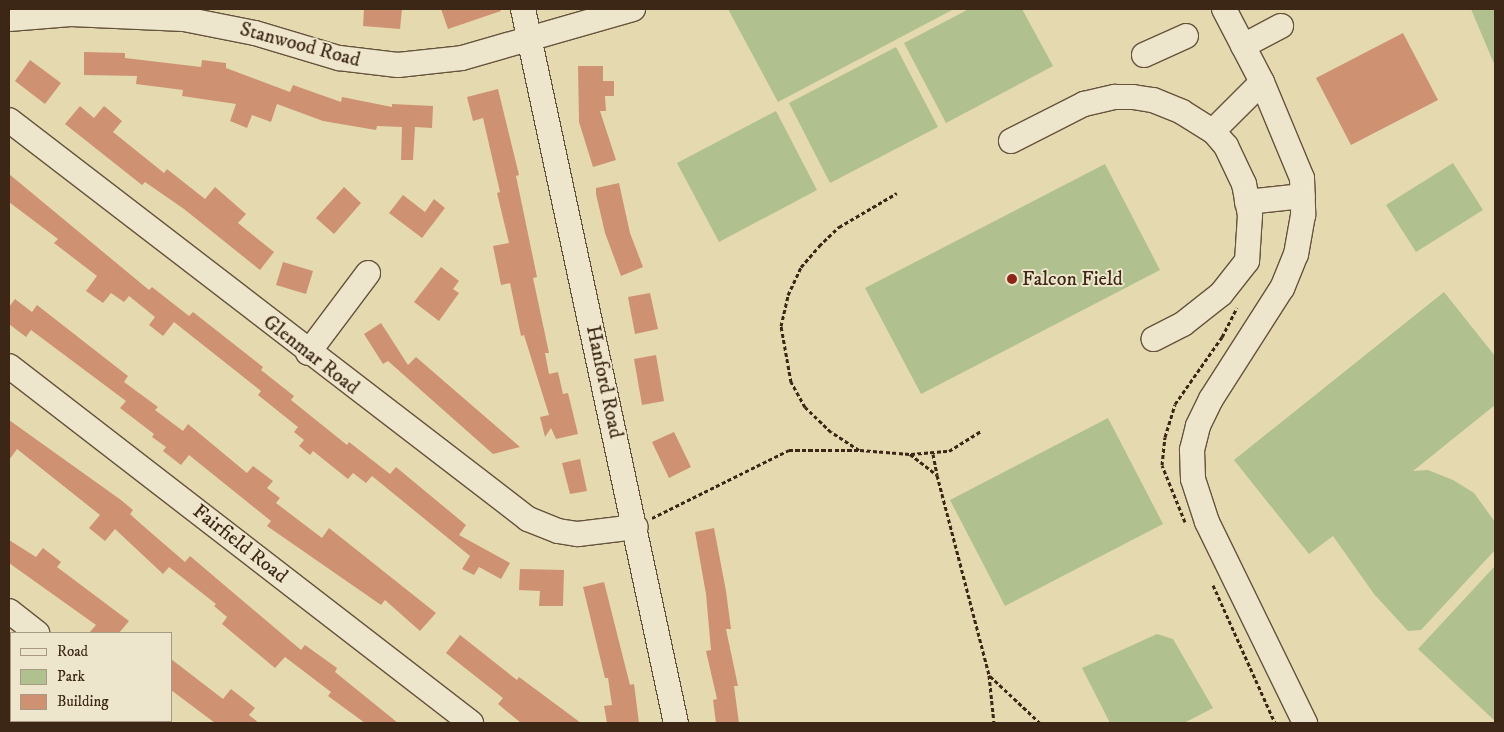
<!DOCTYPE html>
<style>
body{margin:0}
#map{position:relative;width:1504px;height:732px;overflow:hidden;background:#e5d9b0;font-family:"IM FELL DW Pica",serif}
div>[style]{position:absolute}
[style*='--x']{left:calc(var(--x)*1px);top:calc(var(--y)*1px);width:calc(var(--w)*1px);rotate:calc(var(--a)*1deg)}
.green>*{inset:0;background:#b0c08e}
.building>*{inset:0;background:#ce9272}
.path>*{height:3px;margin-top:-1.5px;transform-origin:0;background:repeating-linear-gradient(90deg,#3c2616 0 4px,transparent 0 6.5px)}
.roads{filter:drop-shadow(1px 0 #66533c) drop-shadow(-1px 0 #66533c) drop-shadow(0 1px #66533c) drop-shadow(0 -1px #66533c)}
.minor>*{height:24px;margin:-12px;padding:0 12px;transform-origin:12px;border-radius:12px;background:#eee6cc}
.dots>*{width:14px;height:14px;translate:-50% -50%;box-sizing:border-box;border:2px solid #eee6cc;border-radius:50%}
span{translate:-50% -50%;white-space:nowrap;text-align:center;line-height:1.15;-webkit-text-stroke:4px #eee6cc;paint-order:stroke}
.street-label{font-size:20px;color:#3c2616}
.poi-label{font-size:20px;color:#3c2616}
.left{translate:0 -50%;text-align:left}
.frame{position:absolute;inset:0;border:10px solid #3c2616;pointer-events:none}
.legend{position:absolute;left:10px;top:632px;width:162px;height:90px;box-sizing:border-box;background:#eee6cc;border:1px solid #a79983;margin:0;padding:6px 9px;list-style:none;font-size:15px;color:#3c2616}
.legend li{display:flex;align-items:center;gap:10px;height:25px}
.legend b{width:25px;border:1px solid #a79983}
</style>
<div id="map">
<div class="green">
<div style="clip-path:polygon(728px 9px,954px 9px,778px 102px)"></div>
<div style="clip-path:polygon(969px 9px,1022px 9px,1053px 66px,946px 123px,904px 43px)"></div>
<div style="clip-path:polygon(1471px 9px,1495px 9px,1495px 66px)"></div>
<div style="clip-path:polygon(896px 47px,938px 127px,830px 183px,789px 103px)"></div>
<div style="clip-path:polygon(776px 111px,817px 190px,719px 242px,677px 163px)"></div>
<div style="clip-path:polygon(1453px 163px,1483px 210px,1416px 252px,1386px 205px)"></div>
<div style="clip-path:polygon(1105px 164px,1160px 270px,921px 394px,865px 288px)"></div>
<div style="clip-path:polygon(1444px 292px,1495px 356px,1495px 405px,1413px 471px,1428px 470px,1453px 480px,1474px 493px,1495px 522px,1495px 550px,1421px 630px,1408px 631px,1374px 594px,1333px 536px,1309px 554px,1234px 460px)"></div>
<div style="clip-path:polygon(1108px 418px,1163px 524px,1005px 606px,950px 500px)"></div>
<div style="clip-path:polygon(1495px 566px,1495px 721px,1418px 649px)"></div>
<div style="clip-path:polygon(1157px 634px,1173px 639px,1213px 708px,1184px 723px,1110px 723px,1082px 668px)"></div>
</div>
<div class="building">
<div style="clip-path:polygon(364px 9px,402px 9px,400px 29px,363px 26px)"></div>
<div style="clip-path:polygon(441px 9px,500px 9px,501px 11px,448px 29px)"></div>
<div style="clip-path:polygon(1403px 33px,1438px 100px,1351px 145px,1316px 78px)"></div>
<div style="clip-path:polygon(84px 52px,125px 53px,125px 58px,201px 67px,202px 60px,226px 63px,226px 68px,290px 92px,293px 85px,341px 102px,342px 97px,392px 107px,392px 104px,433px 106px,432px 128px,415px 127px,413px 160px,401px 160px,402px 127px,377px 126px,376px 130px,323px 121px,277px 104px,271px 122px,252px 115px,247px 128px,230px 121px,236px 104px,182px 96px,183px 90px,136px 84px,137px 76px,84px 75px)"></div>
<div style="clip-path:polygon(30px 60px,61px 83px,45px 104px,15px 81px)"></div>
<div style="clip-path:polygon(578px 66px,603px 66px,603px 81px,614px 81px,614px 96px,605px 96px,606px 111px,600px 111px,616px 160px,593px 167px,579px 122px)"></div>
<div style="clip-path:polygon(498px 89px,519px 175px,516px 176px,537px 277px,533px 278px,549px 353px,545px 353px,549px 374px,558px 372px,563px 394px,568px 393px,578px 434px,556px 439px,551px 428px,545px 437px,540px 417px,549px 415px,524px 335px,521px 336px,510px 283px,501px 285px,493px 246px,509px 243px,497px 193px,500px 192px,483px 118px,473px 121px,467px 97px)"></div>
<div style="clip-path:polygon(80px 106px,94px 118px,104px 106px,122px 121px,113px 132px,164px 173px,167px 169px,205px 199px,215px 187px,246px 214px,238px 223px,274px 252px,260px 270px,184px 209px,145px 182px,142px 185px,65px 124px)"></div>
<div style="clip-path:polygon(9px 174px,149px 290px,152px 287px,189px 316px,193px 312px,263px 367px,261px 370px,294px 396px,291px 400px,347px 445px,349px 442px,390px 474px,396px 467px,466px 525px,459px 535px,510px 563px,501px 579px,479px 567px,474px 575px,462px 569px,470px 556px,372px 476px,366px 483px,353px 473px,348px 479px,313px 451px,310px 455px,299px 446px,304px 440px,294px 432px,298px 427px,258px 395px,261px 391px,174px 322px,163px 336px,149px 325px,155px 317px,129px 296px,124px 302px,111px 293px,103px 303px,86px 291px,97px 276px,54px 243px,58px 239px,9px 202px)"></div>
<div style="clip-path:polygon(619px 183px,630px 233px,643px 267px,621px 276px,605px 233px,596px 194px,596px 188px)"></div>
<div style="clip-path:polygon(344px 187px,361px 203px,334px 234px,316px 218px)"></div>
<div style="clip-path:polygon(403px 195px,425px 212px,434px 199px,445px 208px,422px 238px,389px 213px)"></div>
<div style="clip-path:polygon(283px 262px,313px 271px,306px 294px,276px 285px)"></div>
<div style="clip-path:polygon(441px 267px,459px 281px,453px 289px,459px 293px,439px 321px,414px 302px)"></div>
<div style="clip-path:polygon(650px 293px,658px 329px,635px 334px,628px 297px)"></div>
<div style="clip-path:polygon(15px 299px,32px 312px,37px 305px,128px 376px,124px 382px,158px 407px,155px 410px,183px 431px,188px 424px,247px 473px,253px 466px,273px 481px,267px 488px,280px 498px,276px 503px,322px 538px,329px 528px,436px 613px,420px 631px,385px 600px,381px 605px,267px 526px,271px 521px,189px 455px,181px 465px,163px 451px,166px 447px,152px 437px,154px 434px,120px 408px,126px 401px,31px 330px,26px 337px,9px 324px,9px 307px)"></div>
<div style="clip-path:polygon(381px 323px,408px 365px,416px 357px,520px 447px,493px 454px,388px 361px,383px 364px,364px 334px)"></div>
<div style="clip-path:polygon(656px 355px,664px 401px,642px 405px,634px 359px)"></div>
<div style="clip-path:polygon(9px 420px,121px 500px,133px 510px,130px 514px,141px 524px,185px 562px,190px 556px,301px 650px,305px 645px,337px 668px,335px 672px,398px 723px,365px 723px,328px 696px,331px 692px,285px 657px,275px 668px,222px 624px,227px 617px,214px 606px,216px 604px,169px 567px,163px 574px,115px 529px,105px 541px,89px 528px,100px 515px,17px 449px,9px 460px)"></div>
<div style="clip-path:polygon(674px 432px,691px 467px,669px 478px,652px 442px)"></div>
<div style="clip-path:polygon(580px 459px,587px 491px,570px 494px,562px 463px)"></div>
<div style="clip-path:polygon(714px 528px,726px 591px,731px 629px,726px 629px,738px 686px,734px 686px,739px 723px,716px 723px,713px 700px,717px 699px,706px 651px,711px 650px,706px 594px,695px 532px)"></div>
<div style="clip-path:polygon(9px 540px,36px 557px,43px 548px,61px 562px,57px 567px,129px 621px,119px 633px,89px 633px,96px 625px,9px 563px)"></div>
<div style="clip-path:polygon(520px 569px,564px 570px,563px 606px,539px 606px,540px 591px,519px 590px)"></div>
<div style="clip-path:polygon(604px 582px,630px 685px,634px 684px,639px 723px,607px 723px,604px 706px,612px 705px,608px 678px,605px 678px,583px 587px)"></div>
<div style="clip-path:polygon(460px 635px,517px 680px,519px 677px,581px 723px,521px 723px,498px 704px,503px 698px,446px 653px)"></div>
<div style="clip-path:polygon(171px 659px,223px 699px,231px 689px,255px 708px,249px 715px,259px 723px,215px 723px,171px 690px)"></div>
</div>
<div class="path">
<div style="--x:859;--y:450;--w:33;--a:-147"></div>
<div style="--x:831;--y:432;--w:36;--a:-136"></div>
<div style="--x:805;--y:407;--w:29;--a:-119"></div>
<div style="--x:791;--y:382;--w:57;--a:-100.1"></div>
<div style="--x:781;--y:326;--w:32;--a:-77"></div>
<div style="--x:788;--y:295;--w:31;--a:-65"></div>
<div style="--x:801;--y:267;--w:28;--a:-49"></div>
<div style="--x:819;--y:246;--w:28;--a:-44"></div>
<div style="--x:839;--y:227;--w:67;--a:-30.4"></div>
<div style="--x:911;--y:454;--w:38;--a:-5"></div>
<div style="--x:949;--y:451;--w:38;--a:-32"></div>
<div style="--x:933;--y:454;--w:21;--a:79"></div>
<div style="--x:652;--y:518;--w:153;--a:-26.4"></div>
<div style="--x:789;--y:450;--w:71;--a:0"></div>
<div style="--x:860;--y:450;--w:50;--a:4.6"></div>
<div style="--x:910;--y:454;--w:34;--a:38"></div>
<div style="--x:937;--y:475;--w:207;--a:75.4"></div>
<div style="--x:989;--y:675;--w:48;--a:84.1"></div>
<div style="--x:1185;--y:522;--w:61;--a:-112"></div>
<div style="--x:1162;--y:465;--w:28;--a:-84"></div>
<div style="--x:1165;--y:437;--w:34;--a:-73"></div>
<div style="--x:1175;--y:404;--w:82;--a:-55"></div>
<div style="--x:1222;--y:337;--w:33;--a:-63"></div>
<div style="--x:1213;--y:585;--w:151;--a:65.8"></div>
<div style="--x:990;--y:676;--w:69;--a:43.2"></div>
</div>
<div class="roads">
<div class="minor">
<div style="--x:523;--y:9;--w:730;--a:77.91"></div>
<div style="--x:1224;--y:9;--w:82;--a:62.5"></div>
<div style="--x:1262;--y:82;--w:104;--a:67.4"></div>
<div style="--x:1302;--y:178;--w:37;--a:88"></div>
<div style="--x:1303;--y:215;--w:40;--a:100"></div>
<div style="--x:1296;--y:254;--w:37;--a:112"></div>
<div style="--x:1282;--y:288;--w:132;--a:122.6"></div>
<div style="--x:1211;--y:399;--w:30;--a:116"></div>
<div style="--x:1198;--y:426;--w:25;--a:104"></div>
<div style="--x:1192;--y:450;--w:29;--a:88"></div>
<div style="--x:1193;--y:479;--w:45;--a:72"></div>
<div style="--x:1207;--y:522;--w:224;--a:64"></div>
<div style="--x:9;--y:19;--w:62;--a:-4.6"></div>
<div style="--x:71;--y:14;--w:113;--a:2.5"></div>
<div style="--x:184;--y:19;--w:72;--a:11.2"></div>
<div style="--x:255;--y:33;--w:88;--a:16.6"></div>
<div style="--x:339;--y:58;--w:59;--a:6.8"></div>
<div style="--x:398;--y:65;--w:64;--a:-6.2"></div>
<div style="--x:462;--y:58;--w:178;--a:-16"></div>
<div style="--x:1243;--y:46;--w:43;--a:-27.8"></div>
<div style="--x:1144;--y:55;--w:46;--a:-24.3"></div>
<div style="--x:9;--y:120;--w:655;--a:37.55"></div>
<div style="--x:528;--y:519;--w:32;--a:22"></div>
<div style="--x:558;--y:531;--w:20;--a:9"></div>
<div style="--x:578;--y:534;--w:58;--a:-6.9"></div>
<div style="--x:1213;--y:131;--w:69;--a:-45"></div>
<div style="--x:1011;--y:141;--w:82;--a:-26.9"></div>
<div style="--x:1084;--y:104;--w:32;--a:-13"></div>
<div style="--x:1115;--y:97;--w:18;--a:0"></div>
<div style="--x:1133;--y:97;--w:20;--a:9"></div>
<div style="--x:1153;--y:100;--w:31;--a:22"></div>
<div style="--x:1182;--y:112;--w:36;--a:32"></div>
<div style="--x:1213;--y:131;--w:20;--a:49"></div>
<div style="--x:1226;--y:146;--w:42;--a:64.7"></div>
<div style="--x:1244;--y:184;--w:32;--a:79"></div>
<div style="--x:1250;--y:215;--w:46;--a:93.7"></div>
<div style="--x:1247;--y:261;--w:42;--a:128.2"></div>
<div style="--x:1221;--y:294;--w:48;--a:141.7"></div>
<div style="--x:1183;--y:324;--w:33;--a:153"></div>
<div style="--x:1247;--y:202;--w:56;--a:-6.1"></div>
<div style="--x:308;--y:353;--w:100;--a:-53.1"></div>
<div style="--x:9;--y:366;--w:584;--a:37.69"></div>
<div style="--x:9;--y:611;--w:36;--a:38"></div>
<div style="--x:150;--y:721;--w:4;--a:27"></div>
</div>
</div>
<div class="dots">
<div style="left:1012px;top:279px;background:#8f2418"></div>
</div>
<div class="street-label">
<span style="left:300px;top:45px;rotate:15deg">Stanwood Road</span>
<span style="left:311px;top:355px;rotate:38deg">Glenmar Road</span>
<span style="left:604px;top:382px;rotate:78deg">Hanford Road</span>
<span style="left:240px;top:544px;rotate:38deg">Fairfield Road</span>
</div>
<div class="poi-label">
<span class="left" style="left:1022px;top:279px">Falcon Field</span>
</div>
<div class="frame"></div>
<ul class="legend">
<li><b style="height:6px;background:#eee6cc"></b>Road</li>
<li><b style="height:14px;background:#b0c08e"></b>Park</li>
<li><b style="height:14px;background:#ce9272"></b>Building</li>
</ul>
</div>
